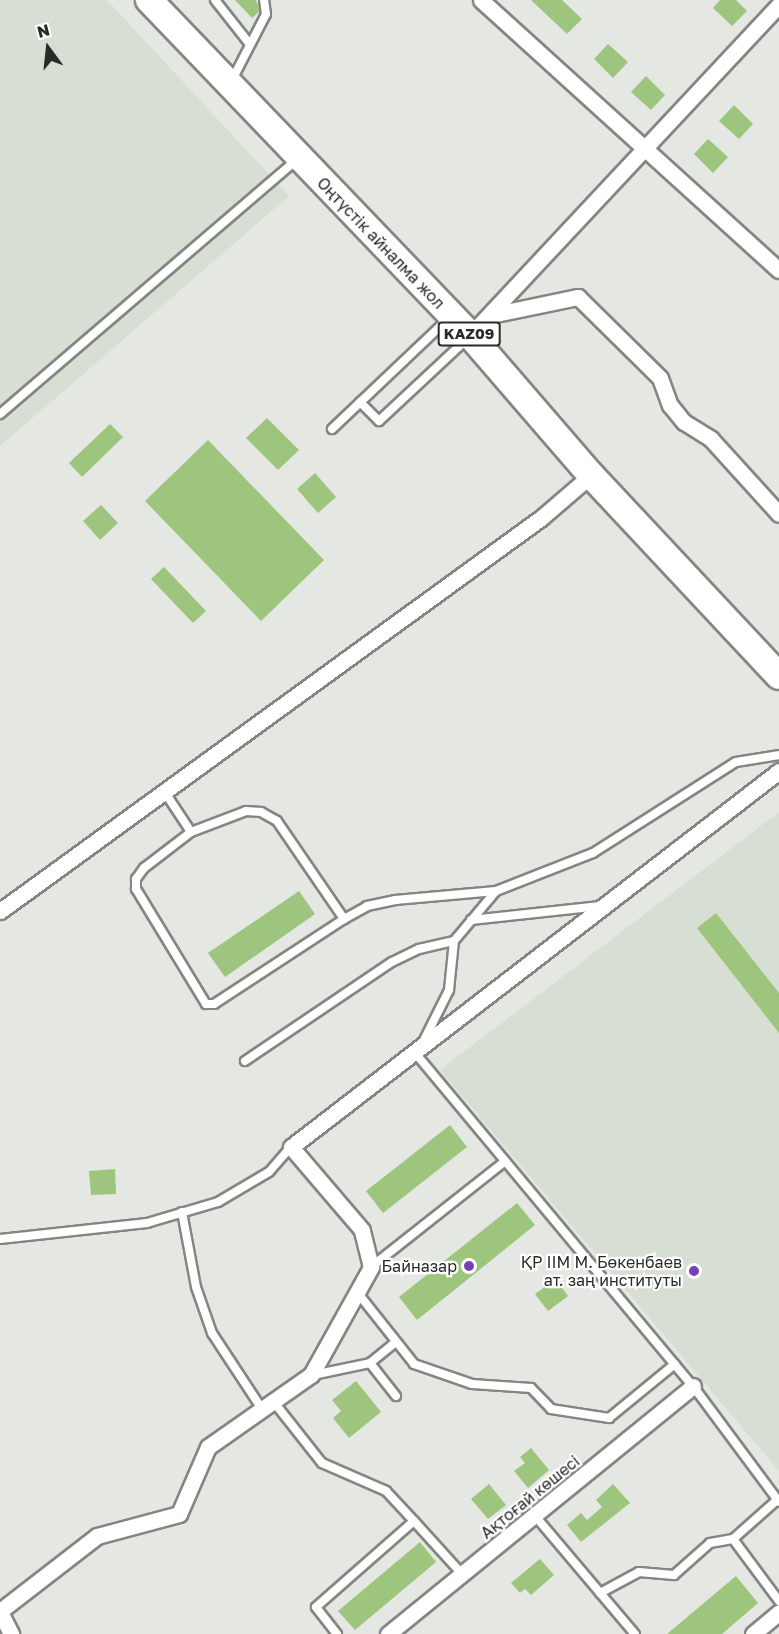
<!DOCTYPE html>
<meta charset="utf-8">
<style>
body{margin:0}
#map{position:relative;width:779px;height:1634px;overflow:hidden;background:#e4e7e2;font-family:"Golos Text",sans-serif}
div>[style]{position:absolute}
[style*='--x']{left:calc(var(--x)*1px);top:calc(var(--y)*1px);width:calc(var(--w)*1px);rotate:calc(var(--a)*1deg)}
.built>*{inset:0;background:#d7ded3}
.building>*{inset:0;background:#9ec57d}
.roads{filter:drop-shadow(2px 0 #838681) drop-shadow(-2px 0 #838681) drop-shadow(0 2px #838681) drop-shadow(0 -2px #838681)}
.service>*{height:8px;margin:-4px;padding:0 4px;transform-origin:4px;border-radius:4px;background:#fff}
.minor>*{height:15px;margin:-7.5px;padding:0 7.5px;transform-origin:7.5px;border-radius:7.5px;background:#fff}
.trunk>*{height:26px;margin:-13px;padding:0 13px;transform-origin:13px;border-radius:13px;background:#fff}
.dots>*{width:16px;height:16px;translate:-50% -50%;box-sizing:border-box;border:3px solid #fff;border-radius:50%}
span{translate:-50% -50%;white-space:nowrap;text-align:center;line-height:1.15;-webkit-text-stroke:4.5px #fff;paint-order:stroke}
.shield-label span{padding:2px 4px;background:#fff;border:2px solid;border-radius:4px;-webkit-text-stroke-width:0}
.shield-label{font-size:15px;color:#292b29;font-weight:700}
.street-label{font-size:16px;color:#292b29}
.poi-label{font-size:16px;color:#292b29}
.right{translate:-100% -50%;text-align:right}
.north{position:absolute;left:18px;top:18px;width:60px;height:60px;-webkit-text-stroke:4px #fff;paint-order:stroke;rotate:345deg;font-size:16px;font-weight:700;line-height:24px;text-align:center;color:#292b29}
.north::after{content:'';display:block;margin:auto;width:21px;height:27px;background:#292b29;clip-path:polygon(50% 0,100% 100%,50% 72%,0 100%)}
</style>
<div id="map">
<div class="built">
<div style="clip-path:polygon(0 0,107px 0,289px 196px,0 446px)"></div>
<div style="clip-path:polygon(779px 812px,779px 1471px,440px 1070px)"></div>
</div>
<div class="building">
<div style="clip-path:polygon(235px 0,256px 0,260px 11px,252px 18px)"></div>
<div style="clip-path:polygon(531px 0,562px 0,582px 19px,567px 34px)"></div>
<div style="clip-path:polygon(720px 0,736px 0,747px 11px,732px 26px,713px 8px)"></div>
<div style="clip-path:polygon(608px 44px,628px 62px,613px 78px,594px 59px)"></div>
<div style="clip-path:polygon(646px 76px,665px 95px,651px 110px,631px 92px)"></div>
<div style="clip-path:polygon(734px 105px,753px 124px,739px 139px,719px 121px)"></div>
<div style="clip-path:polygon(708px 139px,728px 157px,713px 173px,694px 154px)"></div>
<div style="clip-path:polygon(267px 418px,299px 450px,278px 470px,246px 438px)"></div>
<div style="clip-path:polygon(110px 424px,123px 437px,82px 477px,69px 463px)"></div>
<div style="clip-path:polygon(208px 440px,324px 560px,261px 621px,145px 501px)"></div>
<div style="clip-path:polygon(315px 473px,336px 497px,318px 513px,297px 489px)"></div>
<div style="clip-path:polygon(101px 505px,118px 523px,100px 540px,83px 521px)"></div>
<div style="clip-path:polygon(164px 567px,206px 611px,193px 623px,151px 579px)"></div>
<div style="clip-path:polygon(299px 891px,315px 914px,225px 977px,208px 953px)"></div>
<div style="clip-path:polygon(716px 913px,779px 993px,779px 1033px,697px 928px)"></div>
<div style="clip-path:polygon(450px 1125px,467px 1147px,383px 1213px,366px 1191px)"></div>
<div style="clip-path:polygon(115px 1169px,116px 1194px,91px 1195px,89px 1171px)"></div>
<div style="clip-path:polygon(517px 1203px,535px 1225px,417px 1320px,399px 1297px)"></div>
<div style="clip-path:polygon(556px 1279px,568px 1296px,548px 1311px,535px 1294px)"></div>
<div style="clip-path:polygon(356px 1381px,381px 1412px,349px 1438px,333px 1418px,341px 1411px,332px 1400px)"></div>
<div style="clip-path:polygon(531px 1448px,549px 1470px,528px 1488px,514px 1471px,525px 1463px,520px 1457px)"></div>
<div style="clip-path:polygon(489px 1484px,506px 1505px,488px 1519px,471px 1499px)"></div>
<div style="clip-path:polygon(613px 1484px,630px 1503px,581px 1542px,567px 1525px,581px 1513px,587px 1520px,602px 1507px,596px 1500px)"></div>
<div style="clip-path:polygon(420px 1542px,436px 1562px,355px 1630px,338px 1611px)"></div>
<div style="clip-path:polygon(540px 1559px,554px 1575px,531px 1595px,525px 1589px,520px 1593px,511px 1583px)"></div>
<div style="clip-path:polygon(736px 1576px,758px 1603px,722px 1634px,667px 1634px)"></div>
</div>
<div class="roads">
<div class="service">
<div style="--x:215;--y:0;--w:55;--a:51.7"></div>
<div style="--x:232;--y:80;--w:74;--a:-62.7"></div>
<div style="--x:266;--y:14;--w:14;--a:-98"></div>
<div style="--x:360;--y:402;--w:27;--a:45"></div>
<div style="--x:379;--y:421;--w:122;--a:-43"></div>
<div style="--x:0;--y:414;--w:390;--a:-40.6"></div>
<div style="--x:332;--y:429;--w:160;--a:-43.5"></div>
<div style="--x:164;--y:791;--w:49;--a:56.6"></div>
<div style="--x:246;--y:811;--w:15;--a:4"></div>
<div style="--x:261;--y:812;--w:18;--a:29"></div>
<div style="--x:277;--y:821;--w:119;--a:55.6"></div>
<div style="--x:344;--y:919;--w:155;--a:146.8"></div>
<div style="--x:214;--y:1004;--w:8;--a:180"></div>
<div style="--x:206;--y:1004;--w:135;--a:-121.3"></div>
<div style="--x:136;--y:889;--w:10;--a:-90"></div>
<div style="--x:136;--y:879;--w:14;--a:-54"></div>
<div style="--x:144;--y:868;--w:59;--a:-37.5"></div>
<div style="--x:191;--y:832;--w:59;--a:-20.9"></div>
<div style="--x:344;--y:919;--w:26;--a:-29"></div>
<div style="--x:367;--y:906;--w:29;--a:-12"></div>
<div style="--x:395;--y:900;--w:101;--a:-5.1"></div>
<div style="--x:471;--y:920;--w:130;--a:-6.2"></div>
<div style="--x:424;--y:1040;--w:56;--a:-63.4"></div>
<div style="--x:449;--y:990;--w:49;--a:-84.2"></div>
<div style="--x:418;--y:1051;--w:4;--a:124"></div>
<div style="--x:416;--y:1054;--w:432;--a:50.2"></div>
<div style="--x:693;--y:1386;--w:144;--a:53.4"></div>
<div style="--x:245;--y:1061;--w:177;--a:-34"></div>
<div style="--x:392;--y:962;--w:30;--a:-26"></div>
<div style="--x:419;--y:949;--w:36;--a:-13"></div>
<div style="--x:454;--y:941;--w:65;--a:-50"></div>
<div style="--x:496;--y:891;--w:104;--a:-21.4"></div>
<div style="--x:593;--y:853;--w:169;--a:-32.5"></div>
<div style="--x:736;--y:762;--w:44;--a:-9.2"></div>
<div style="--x:182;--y:1212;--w:76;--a:79.4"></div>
<div style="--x:196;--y:1287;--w:49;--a:70.8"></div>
<div style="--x:212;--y:1333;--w:91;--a:56.7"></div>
<div style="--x:0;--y:1239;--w:148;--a:-6.2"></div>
<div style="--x:147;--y:1223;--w:74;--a:-16.5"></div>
<div style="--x:218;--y:1202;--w:59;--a:-30.5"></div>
<div style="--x:269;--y:1172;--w:33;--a:-49"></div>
<div style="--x:371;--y:1267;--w:171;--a:-38.3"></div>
<div style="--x:357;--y:1292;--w:92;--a:51.6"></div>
<div style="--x:414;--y:1364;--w:61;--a:19"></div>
<div style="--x:472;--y:1384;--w:59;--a:3.9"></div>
<div style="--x:531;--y:1388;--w:29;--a:46"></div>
<div style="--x:551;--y:1409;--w:59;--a:8.8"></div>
<div style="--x:609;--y:1418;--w:85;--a:-39.3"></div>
<div style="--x:370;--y:1363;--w:33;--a:-39"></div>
<div style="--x:313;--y:1375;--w:58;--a:-11.9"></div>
<div style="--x:370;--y:1363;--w:42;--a:51.8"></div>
<div style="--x:273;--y:1401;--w:79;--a:51.7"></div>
<div style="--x:322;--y:1463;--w:70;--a:23.6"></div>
<div style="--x:386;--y:1491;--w:41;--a:47"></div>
<div style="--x:777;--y:1500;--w:59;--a:138.4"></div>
<div style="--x:733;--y:1539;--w:77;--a:53.4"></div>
<div style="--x:536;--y:1517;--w:153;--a:49.8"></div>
<div style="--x:600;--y:1593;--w:44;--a:-28.3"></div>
<div style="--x:639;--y:1572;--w:35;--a:5"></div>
<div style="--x:674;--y:1575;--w:48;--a:-41.6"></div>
<div style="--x:710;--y:1543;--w:23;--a:-10"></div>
<div style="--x:337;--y:1634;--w:34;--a:-128"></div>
<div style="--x:316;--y:1607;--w:130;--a:-41.3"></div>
<div style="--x:414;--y:1521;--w:73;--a:47.8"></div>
</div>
<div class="minor">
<div style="--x:481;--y:0;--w:402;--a:42.2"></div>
<div style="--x:491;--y:315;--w:89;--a:-11.7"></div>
<div style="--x:578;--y:297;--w:115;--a:44.6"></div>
<div style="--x:660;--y:378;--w:29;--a:70"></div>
<div style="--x:670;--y:405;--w:22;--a:51"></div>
<div style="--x:684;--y:422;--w:32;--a:32"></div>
<div style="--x:711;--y:439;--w:101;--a:47.8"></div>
<div style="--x:470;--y:335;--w:452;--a:-46.9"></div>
<div style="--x:0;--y:911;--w:669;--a:-36"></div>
<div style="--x:541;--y:518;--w:66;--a:-40.7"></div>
<div style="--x:0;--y:1611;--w:123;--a:-37.7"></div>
<div style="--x:97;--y:1536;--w:85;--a:-15"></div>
<div style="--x:179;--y:1514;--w:73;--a:-66.6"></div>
<div style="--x:208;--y:1447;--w:126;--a:-35"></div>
<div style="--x:311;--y:1375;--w:124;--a:-60.9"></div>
<div style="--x:371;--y:1267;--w:38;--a:-104"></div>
<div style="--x:362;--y:1230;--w:109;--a:-130.5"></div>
<div style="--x:291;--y:1147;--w:616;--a:-37.61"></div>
<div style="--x:0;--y:1612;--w:25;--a:63"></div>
<div style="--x:388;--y:1634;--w:393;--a:-39.1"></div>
<div style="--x:753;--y:1634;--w:34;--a:-40"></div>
</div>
<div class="trunk">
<div style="--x:149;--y:0;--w:464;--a:46.2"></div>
<div style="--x:470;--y:335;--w:185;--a:49.2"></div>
<div style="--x:591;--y:475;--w:275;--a:46.9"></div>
</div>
</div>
<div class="dots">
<div style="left:469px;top:1266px;background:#7840b7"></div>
<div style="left:694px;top:1271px;background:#7840b7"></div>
</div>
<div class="shield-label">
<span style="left:469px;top:334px">KAZ09</span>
</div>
<div class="street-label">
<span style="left:381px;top:243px;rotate:46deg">Оңтүстік айналма жол</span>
<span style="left:530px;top:1497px;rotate:-39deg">Ақтоғай көшесі</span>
</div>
<div class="poi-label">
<span class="right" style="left:682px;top:1271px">ҚР ІІМ М. Бөкенбаев<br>ат. заң институты</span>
<span class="right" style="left:457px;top:1266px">Байназар</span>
</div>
<div class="north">N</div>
</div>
